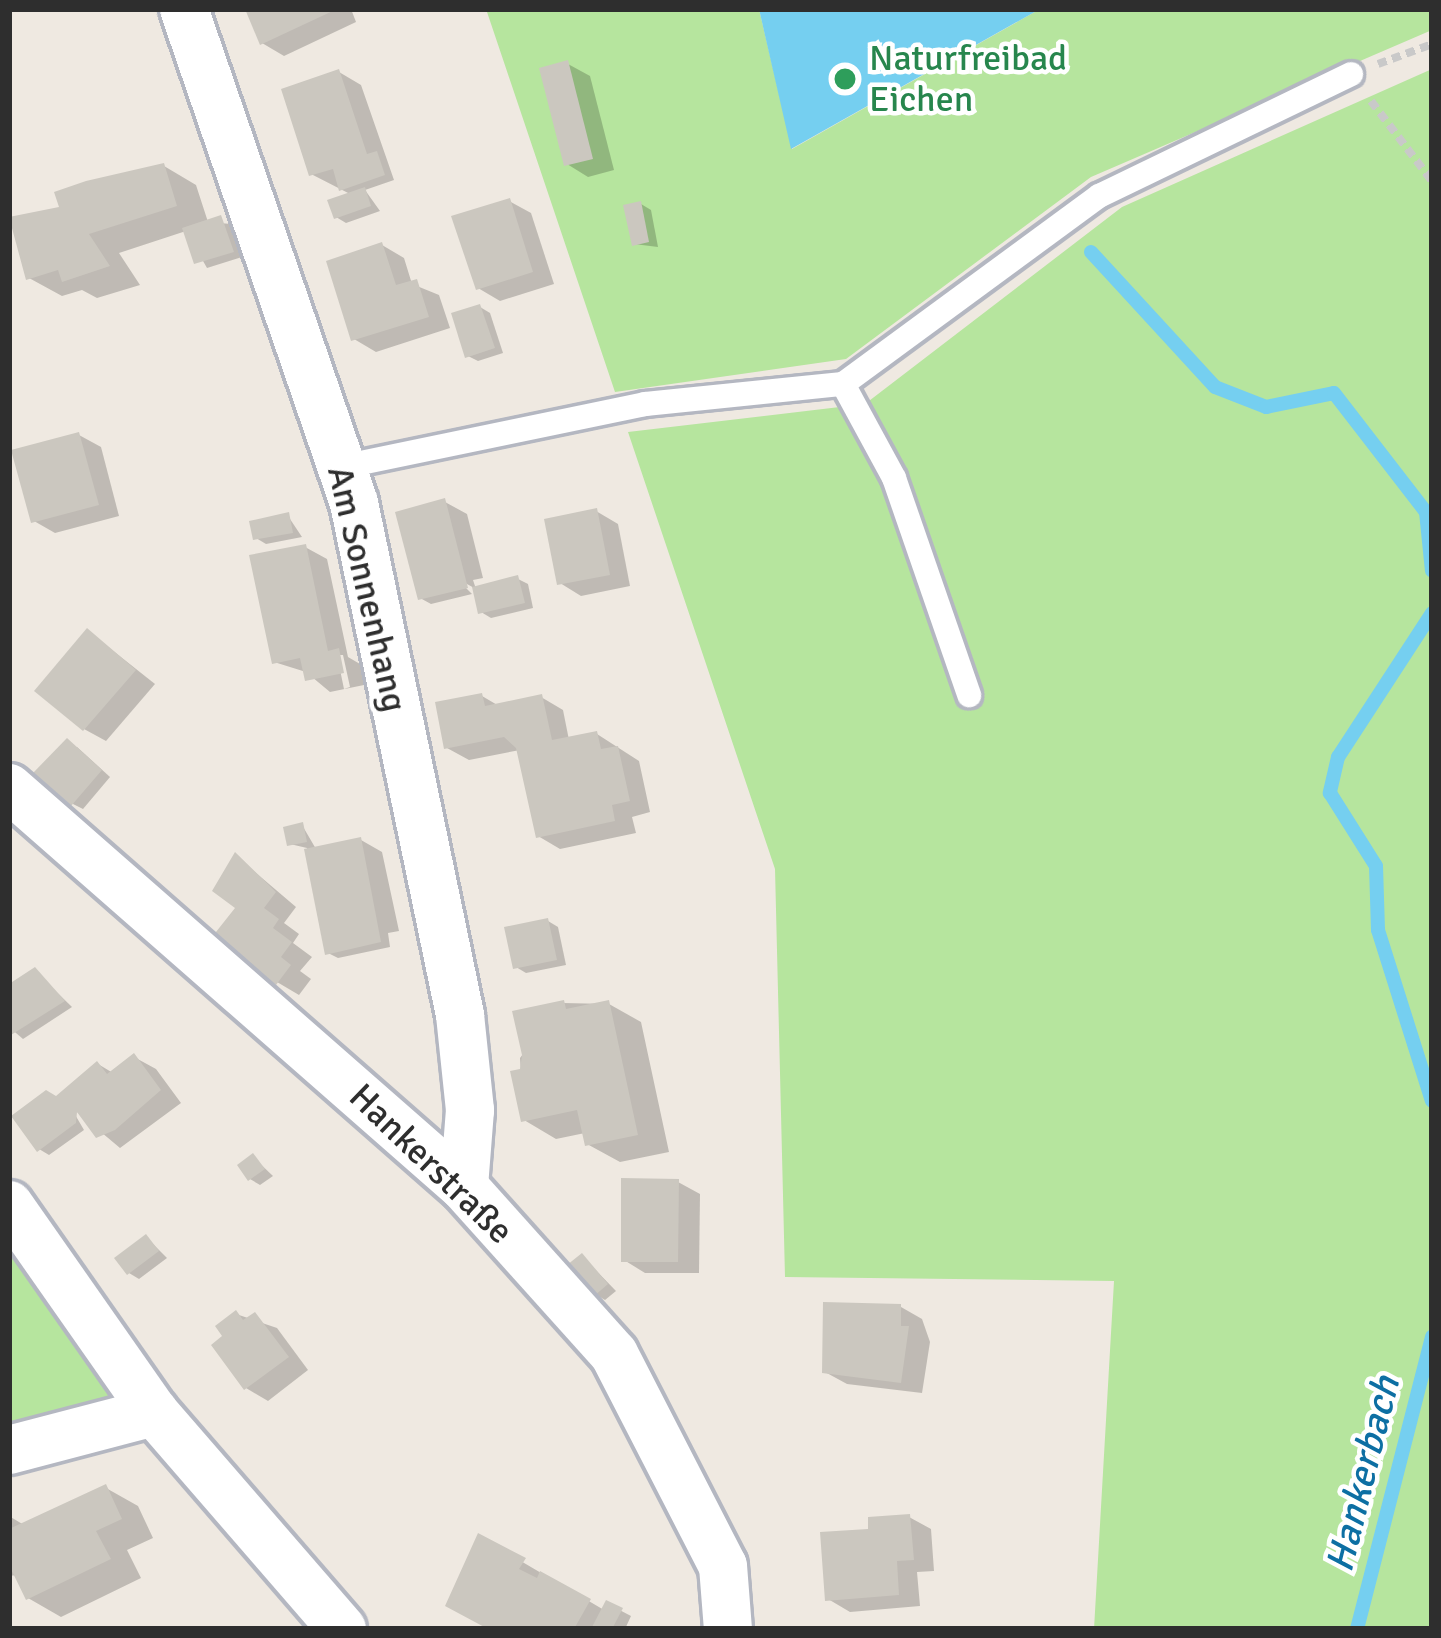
<!DOCTYPE html>
<meta charset="utf-8">
<style>
body{margin:0}
#map{position:relative;width:1441px;height:1638px;overflow:hidden;background:#efe9e1;font-family:Signika,sans-serif}
div>[style]{position:absolute}
[style*='--x']{left:calc(var(--x)*1px);top:calc(var(--y)*1px);width:calc(var(--w)*1px);rotate:calc(var(--a)*1deg)}
.green>*{inset:0;background:#b6e59e}
.water>*{inset:0;background:#75cff0}
.shadow>*{inset:0;background:#0003}
.stream>*{height:14px;margin:-7px;padding:0 7px;transform-origin:7px;border-radius:7px;background:#75cff0}
.building>*{inset:0;background:#cbc7bf}
.path>*{height:8px;margin-top:-4px;transform-origin:0;background:repeating-linear-gradient(90deg,#c9c9c9 0 9px,transparent 0 15px)}
.roads{filter:drop-shadow(3px 0 #b4b7c1) drop-shadow(-3px 0 #b4b7c1) drop-shadow(0 3px #b4b7c1) drop-shadow(0 -3px #b4b7c1)}
.lane>*{height:24px;margin:-12px;padding:0 12px;transform-origin:12px;border-radius:12px;background:#fff}
.street>*{height:48px;margin:-24px;padding:0 24px;transform-origin:24px;border-radius:24px;background:#fff}
.dots>*{width:33px;height:33px;translate:-50% -50%;box-sizing:border-box;border:6px solid #fff;border-radius:50%}
span{translate:-50% -50%;white-space:nowrap;text-align:center;line-height:1.15;-webkit-text-stroke:9px #fff;paint-order:stroke}
.leisure-label{font-size:36px;color:#27864d}
.left{translate:0 -50%;text-align:left}
.street-label{font-size:36px;color:#2e2e2e}
.water-label{font-size:39px;color:#0d6fa3;font-style:italic}
.frame{position:absolute;inset:0;border:12px solid #2e2e2e;pointer-events:none}
</style>
<div id="map">
<div class="green">
<div style="clip-path:polygon(486px 9px,759px 9px,792px 149px,1040px 9px,1432px 9px,1432px 30px,1091px 177px,846px 359px,615px 392px)"></div>
<div style="clip-path:polygon(1432px 69px,1432px 1629px,1094px 1629px,1114px 1281px,785px 1277px,775px 869px,628px 432px,865px 404px,1122px 207px)"></div>
<div style="clip-path:polygon(9px 1245px,117px 1395px,9px 1427px)"></div>
</div>
<div class="water">
<div style="clip-path:polygon(759px 9px,1040px 9px,791px 149px)"></div>
</div>
<div class="shadow">
<div style="clip-path:polygon(248px 9px,351px 9px,356px 22px,284px 56px,262px 43px)"></div>
<div style="clip-path:polygon(568px 64px,590px 76px,614px 170px,588px 177px,567px 164px)"></div>
<div style="clip-path:polygon(339px 72px,361px 85px,394px 180px,365px 190px,380px 211px,346px 223px,336px 217px,352px 195px,311px 174px)"></div>
<div style="clip-path:polygon(164px 166px,196px 185px,208px 222px,231px 224px,242px 257px,207px 268px,186px 231px,119px 253px,140px 285px,97px 298px,82px 290px,62px 296px,29px 278px,63px 210px)"></div>
<div style="clip-path:polygon(509px 201px,531px 213px,554px 284px,500px 301px,478px 288px)"></div>
<div style="clip-path:polygon(641px 204px,651px 210px,658px 247px,634px 244px)"></div>
<div style="clip-path:polygon(382px 245px,404px 258px,412px 284px,439px 295px,450px 328px,376px 352px,354px 339px)"></div>
<div style="clip-path:polygon(480px 307px,490px 313px,503px 353px,478px 361px,468px 356px)"></div>
<div style="clip-path:polygon(79px 435px,101px 447px,119px 516px,55px 533px,34px 521px)"></div>
<div style="clip-path:polygon(445px 502px,467px 514px,483px 578px,473px 580px,476px 589px,456px 578px,472px 594px,431px 604px,420px 598px)"></div>
<div style="clip-path:polygon(596px 511px,618px 524px,630px 586px,581px 596px,560px 583px)"></div>
<div style="clip-path:polygon(288px 516px,302px 537px,266px 544px,256px 538px)"></div>
<div style="clip-path:polygon(evenodd,305px 547px,327px 559px,348px 657px,360px 664px,364px 685px,330px 692px,306px 672px,274px 662px,305px 547px,337px 655px,343px 655px,350px 687px,344px 689px,337px 655px)"></div>
<div style="clip-path:polygon(518px 579px,528px 584px,533px 608px,491px 618px,481px 612px)"></div>
<div style="clip-path:polygon(88px 631px,155px 684px,106px 741px,84px 729px)"></div>
<div style="clip-path:polygon(482px 696px,499px 706px,541px 697px,563px 710px,569px 740px,597px 734px,639px 761px,650px 812px,632px 817px,636px 833px,560px 849px,538px 836px,520px 750px,469px 760px,447px 748px)"></div>
<div style="clip-path:polygon(77px 747px,110px 777px,83px 809px,73px 804px)"></div>
<div style="clip-path:polygon(302px 825px,316px 849px,361px 840px,382px 852px,399px 931px,388px 933px,390px 947px,338px 958px,328px 953px,307px 848px,290px 844px)"></div>
<div style="clip-path:polygon(236px 856px,296px 907px,284px 923px,299px 934px,293px 943px,312px 957px,300px 971px,311px 979px,299px 995px,277px 982px,239px 907px)"></div>
<div style="clip-path:polygon(548px 921px,558px 927px,566px 965px,526px 973px,516px 967px)"></div>
<div style="clip-path:polygon(35px 971px,72px 1007px,23px 1039px,9px 1027px,9px 987px)"></div>
<div style="clip-path:polygon(563px 1003px,609px 1004px,641px 1022px,669px 1152px,620px 1162px,587px 1144px,585px 1133px,556px 1139px,524px 1120px,520px 1058px)"></div>
<div style="clip-path:polygon(134px 1057px,156px 1069px,181px 1103px,120px 1148px,70px 1106px,84px 1130px,49px 1155px,39px 1149px,57px 1099px,98px 1064px,113px 1073px)"></div>
<div style="clip-path:polygon(253px 1157px,273px 1176px,260px 1185px,250px 1179px)"></div>
<div style="clip-path:polygon(678px 1182px,700px 1194px,699px 1273px,645px 1273px,624px 1260px)"></div>
<div style="clip-path:polygon(147px 1238px,167px 1258px,139px 1279px,129px 1273px)"></div>
<div style="clip-path:polygon(582px 1256px,616px 1291px,605px 1300px,595px 1294px)"></div>
<div style="clip-path:polygon(901px 1307px,922px 1319px,930px 1342px,922px 1393px,847px 1384px,825px 1372px)"></div>
<div style="clip-path:polygon(236px 1314px,277px 1328px,308px 1370px,268px 1401px,246px 1388px,226px 1336px)"></div>
<div style="clip-path:polygon(106px 1488px,138px 1506px,153px 1538px,127px 1550px,141px 1578px,61px 1617px,28px 1598px,17px 1575px,9px 1576px,9px 1516px,24px 1525px)"></div>
<div style="clip-path:polygon(909px 1517px,931px 1529px,934px 1571px,917px 1572px,920px 1606px,850px 1612px,828px 1599px,871px 1532px)"></div>
<div style="clip-path:polygon(480px 1537px,604px 1610px,608px 1604px,631px 1616px,625px 1629px,492px 1629px)"></div>
</div>
<div class="stream">
<div style="--x:1091;--y:252;--w:183;--a:47.4"></div>
<div style="--x:1215;--y:387;--w:55;--a:21.4"></div>
<div style="--x:1266;--y:407;--w:69;--a:-11.6"></div>
<div style="--x:1334;--y:393;--w:150;--a:52.3"></div>
<div style="--x:1426;--y:512;--w:59;--a:84.2"></div>
<div style="--x:1432;--y:613;--w:172;--a:123.1"></div>
<div style="--x:1338;--y:757;--w:37;--a:103"></div>
<div style="--x:1330;--y:793;--w:86;--a:57.8"></div>
<div style="--x:1376;--y:866;--w:64;--a:88.2"></div>
<div style="--x:1378;--y:930;--w:179;--a:72.5"></div>
<div style="--x:1357;--y:1629;--w:302;--a:-75.6"></div>
</div>
<div class="building">
<div style="clip-path:polygon(245px 9px,337px 9px,260px 45px)"></div>
<div style="clip-path:polygon(568px 60px,593px 159px,564px 166px,539px 68px)"></div>
<div style="clip-path:polygon(339px 69px,367px 154px,377px 151px,385px 175px,339px 191px,333px 169px,309px 176px,281px 89px)"></div>
<div style="clip-path:polygon(164px 163px,177px 206px,89px 234px,110px 266px,62px 282px,58px 270px,26px 280px,9px 217px,59px 207px,54px 192px,86px 181px)"></div>
<div style="clip-path:polygon(365px 187px,371px 206px,334px 219px,327px 200px)"></div>
<div style="clip-path:polygon(510px 198px,533px 272px,476px 290px,451px 216px)"></div>
<div style="clip-path:polygon(641px 201px,649px 242px,632px 246px,623px 205px)"></div>
<div style="clip-path:polygon(221px 215px,234px 252px,194px 264px,182px 228px)"></div>
<div style="clip-path:polygon(382px 242px,396px 285px,417px 279px,429px 317px,351px 341px,326px 261px)"></div>
<div style="clip-path:polygon(480px 304px,495px 348px,465px 358px,451px 313px)"></div>
<div style="clip-path:polygon(79px 432px,99px 505px,31px 523px,11px 450px)"></div>
<div style="clip-path:polygon(445px 498px,468px 588px,418px 600px,395px 512px)"></div>
<div style="clip-path:polygon(597px 508px,610px 575px,557px 585px,544px 519px)"></div>
<div style="clip-path:polygon(289px 512px,293px 533px,253px 540px,249px 521px)"></div>
<div style="clip-path:polygon(306px 544px,328px 651px,339px 648px,344px 673px,305px 681px,300px 658px,272px 664px,249px 555px)"></div>
<div style="clip-path:polygon(518px 575px,525px 603px,478px 614px,472px 587px)"></div>
<div style="clip-path:polygon(87px 628px,136px 670px,83px 731px,34px 691px)"></div>
<div style="clip-path:polygon(482px 693px,485px 706px,542px 694px,552px 740px,597px 731px,601px 749px,618px 746px,630px 801px,612px 805px,615px 821px,536px 838px,516px 748px,504px 737px,444px 749px,435px 702px)"></div>
<div style="clip-path:polygon(67px 738px,102px 770px,71px 806px,33px 773px)"></div>
<div style="clip-path:polygon(303px 822px,307px 842px,287px 846px,283px 827px)"></div>
<div style="clip-path:polygon(361px 837px,381px 942px,325px 955px,304px 849px)"></div>
<div style="clip-path:polygon(235px 852px,276px 892px,264px 908px,279px 919px,273px 928px,292px 942px,281px 957px,291px 965px,276px 985px,212px 937px,235px 908px,212px 891px)"></div>
<div style="clip-path:polygon(548px 918px,557px 960px,513px 969px,504px 927px)"></div>
<div style="clip-path:polygon(35px 967px,65px 1001px,11px 1035px,9px 984px)"></div>
<div style="clip-path:polygon(564px 1000px,566px 1009px,609px 1000px,638px 1135px,585px 1146px,577px 1110px,521px 1122px,510px 1071px,520px 1069px,522px 1055px,512px 1011px)"></div>
<div style="clip-path:polygon(134px 1053px,161px 1090px,115px 1130px,96px 1138px,77px 1112px,76px 1123px,37px 1152px,11px 1116px,46px 1090px,56px 1096px,97px 1061px,107px 1074px)"></div>
<div style="clip-path:polygon(253px 1153px,265px 1169px,248px 1181px,237px 1165px)"></div>
<div style="clip-path:polygon(621px 1178px,679px 1179px,678px 1262px,621px 1262px)"></div>
<div style="clip-path:polygon(146px 1234px,159px 1251px,127px 1275px,114px 1258px)"></div>
<div style="clip-path:polygon(582px 1253px,608px 1284px,593px 1297px,567px 1265px)"></div>
<div style="clip-path:polygon(823px 1302px,901px 1304px,901px 1326px,909px 1326px,901px 1383px,822px 1373px)"></div>
<div style="clip-path:polygon(236px 1310px,243px 1320px,255px 1312px,289px 1357px,244px 1390px,211px 1345px,222px 1336px,215px 1326px)"></div>
<div style="clip-path:polygon(106px 1484px,122px 1519px,96px 1531px,111px 1559px,26px 1600px,9px 1565px,9px 1529px)"></div>
<div style="clip-path:polygon(910px 1514px,914px 1560px,897px 1561px,899px 1595px,825px 1601px,820px 1532px,868px 1529px,868px 1517px)"></div>
<div style="clip-path:polygon(478px 1533px,526px 1558px,519px 1569px,537px 1578px,540px 1571px,591px 1599px,574px 1629px,488px 1629px,445px 1606px)"></div>
<div style="clip-path:polygon(606px 1600px,623px 1608px,612px 1629px,591px 1629px)"></div>
</div>
<div class="path">
<div style="--x:1378;--y:64;--w:58;--a:-20.3"></div>
<div style="--x:1371;--y:101;--w:101;--a:52.7"></div>
</div>
<div class="roads">
<div class="lane">
<div style="--x:843;--y:384;--w:107;--a:61.5"></div>
<div style="--x:894;--y:478;--w:230;--a:70.9"></div>
<div style="--x:341;--y:467;--w:310;--a:-11.7"></div>
<div style="--x:645;--y:404;--w:199;--a:-5.8"></div>
<div style="--x:843;--y:384;--w:318;--a:-36.3"></div>
<div style="--x:1099;--y:196;--w:280;--a:-25.8"></div>
</div>
<div class="street">
<div style="--x:184;--y:9;--w:522;--a:71.01"></div>
<div style="--x:354;--y:503;--w:523;--a:78.3"></div>
<div style="--x:460;--y:1015;--w:96;--a:84"></div>
<div style="--x:470;--y:1110;--w:77;--a:94.5"></div>
<div style="--x:9;--y:788;--w:605;--a:41.25"></div>
<div style="--x:464;--y:1187;--w:224;--a:48.1"></div>
<div style="--x:614;--y:1354;--w:238;--a:62.8"></div>
<div style="--x:723;--y:1566;--w:63;--a:85.5"></div>
<div style="--x:9;--y:1205;--w:253;--a:55"></div>
<div style="--x:154;--y:1412;--w:287;--a:49.1"></div>
<div style="--x:9;--y:1450;--w:150;--a:-14.7"></div>
</div>
</div>
<div class="dots">
<div style="left:845px;top:79px;background:#2e9e5b"></div>
</div>
<div class="leisure-label">
<span class="left" style="left:869px;top:79px">Naturfreibad<br>Eichen</span>
</div>
<div class="street-label">
<span style="left:367px;top:589px;rotate:77deg">Am Sonnenhang</span>
<span style="left:431px;top:1164px;rotate:44deg">Hankerstraße</span>
</div>
<div class="water-label">
<span style="left:1363px;top:1474px;rotate:-76deg">Hankerbach</span>
</div>
<div class="frame"></div>
</div>
